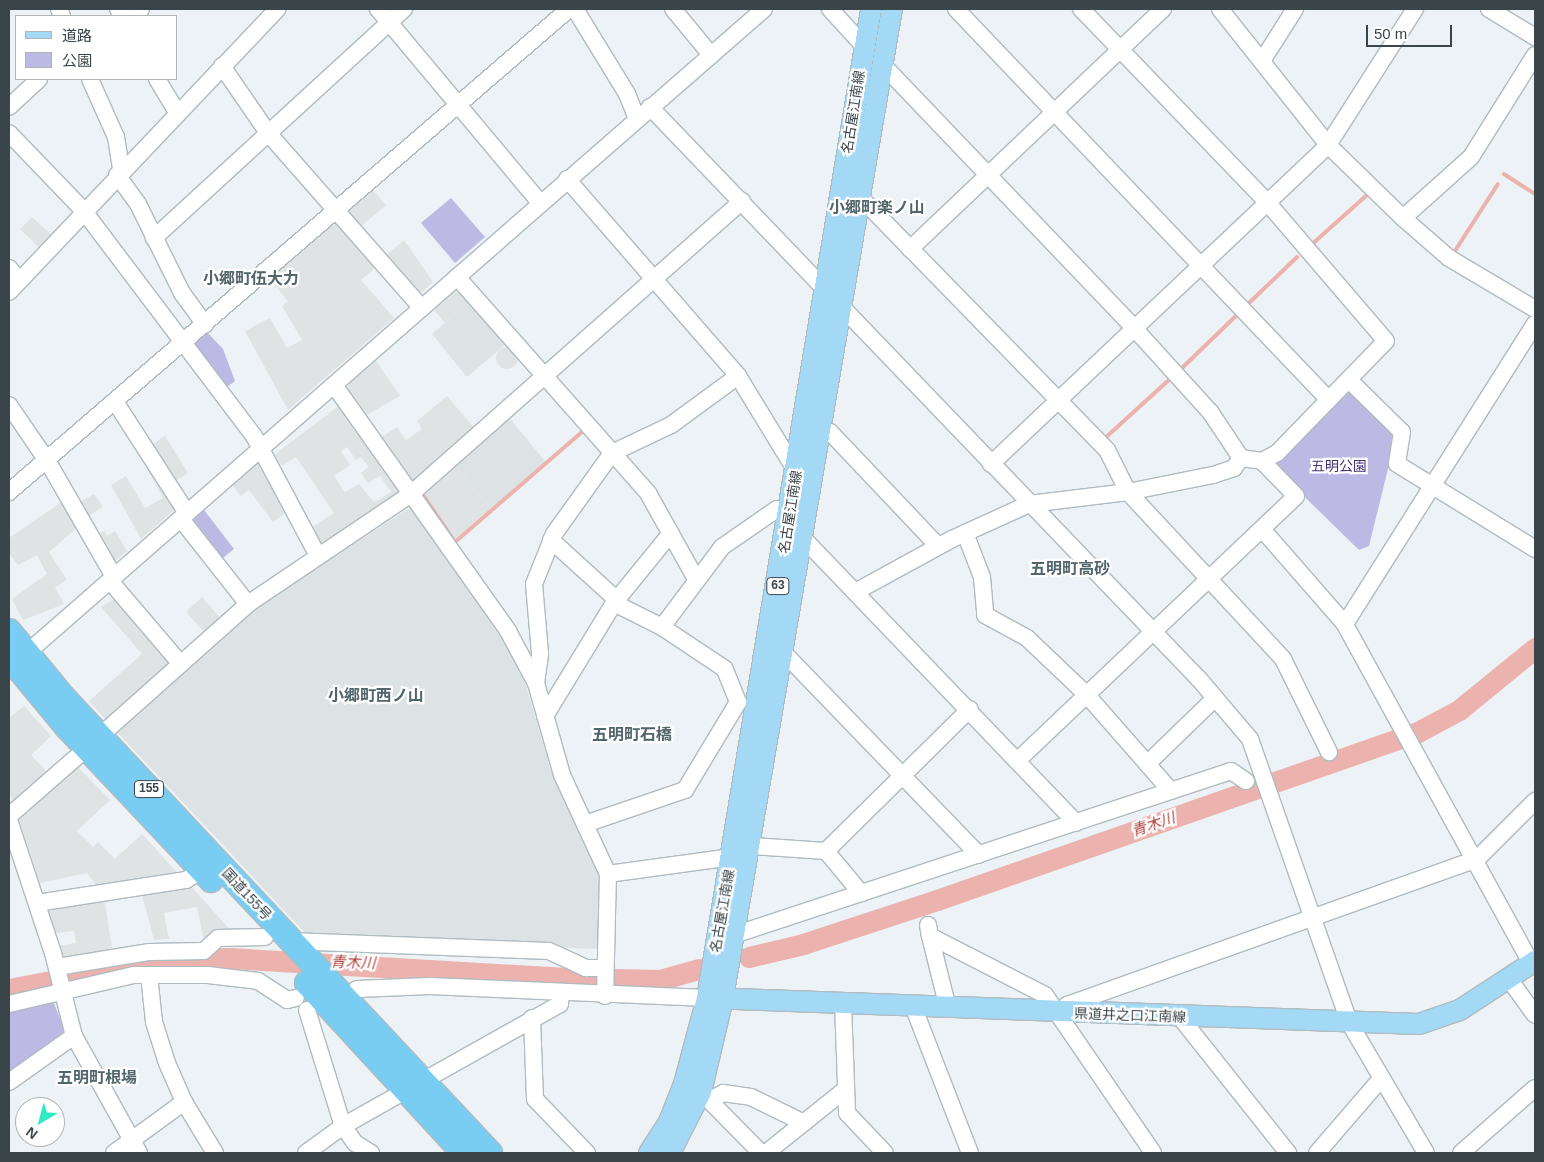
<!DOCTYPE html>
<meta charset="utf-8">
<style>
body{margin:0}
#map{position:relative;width:1544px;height:1162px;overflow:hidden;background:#ecf2f5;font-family:Arial,"Noto Sans JP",sans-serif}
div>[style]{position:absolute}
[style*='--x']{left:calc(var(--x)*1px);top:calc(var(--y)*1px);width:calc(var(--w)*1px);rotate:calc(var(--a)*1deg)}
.industrial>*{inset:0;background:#dde3e5}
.green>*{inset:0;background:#bdb9e5}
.parking>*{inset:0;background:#e0e3e4}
.round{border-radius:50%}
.stream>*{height:4px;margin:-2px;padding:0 2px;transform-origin:2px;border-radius:2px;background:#ecb2ae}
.river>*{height:21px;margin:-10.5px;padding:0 10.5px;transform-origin:10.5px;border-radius:10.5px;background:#ecb2ae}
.roads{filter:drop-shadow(1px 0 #afbbc0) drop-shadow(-1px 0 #afbbc0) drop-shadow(0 1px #afbbc0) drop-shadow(0 -1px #afbbc0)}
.minor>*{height:16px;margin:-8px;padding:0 8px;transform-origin:8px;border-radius:8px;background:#fff}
.major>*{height:20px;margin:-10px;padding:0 10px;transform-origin:10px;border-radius:10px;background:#a4d9f6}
.highway>*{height:24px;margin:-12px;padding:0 12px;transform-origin:12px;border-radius:12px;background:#7acdf2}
span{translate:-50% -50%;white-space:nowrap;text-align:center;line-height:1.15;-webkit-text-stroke:4.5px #fff;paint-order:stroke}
.shield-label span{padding:1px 4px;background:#fff;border:1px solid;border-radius:4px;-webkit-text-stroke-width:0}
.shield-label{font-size:12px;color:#3a4549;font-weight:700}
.street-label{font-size:14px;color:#3a4549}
.park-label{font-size:14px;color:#443177}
.water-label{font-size:15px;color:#ad423b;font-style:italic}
.quarter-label{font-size:16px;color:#52656b;font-weight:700}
.frame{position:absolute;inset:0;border:10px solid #3a4549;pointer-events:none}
.legend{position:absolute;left:15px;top:15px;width:162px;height:65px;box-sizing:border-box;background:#fff;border:1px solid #b0b5b6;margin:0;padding:6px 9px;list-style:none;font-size:15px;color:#3a4549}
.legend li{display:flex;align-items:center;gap:10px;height:25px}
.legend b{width:25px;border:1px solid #b0b5b6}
.north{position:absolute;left:15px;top:1097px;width:50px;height:50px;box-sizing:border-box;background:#fff;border:1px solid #b0b5b6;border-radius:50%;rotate:217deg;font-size:14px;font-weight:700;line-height:20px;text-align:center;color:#3a4549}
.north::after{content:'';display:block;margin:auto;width:18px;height:22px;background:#2fe9c3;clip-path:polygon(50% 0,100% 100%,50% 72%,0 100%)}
.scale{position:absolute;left:1366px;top:25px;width:86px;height:22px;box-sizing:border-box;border:2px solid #3a4549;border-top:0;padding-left:6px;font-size:15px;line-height:18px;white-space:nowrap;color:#3a4549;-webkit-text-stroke:4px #fff;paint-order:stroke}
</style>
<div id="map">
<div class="industrial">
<div style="clip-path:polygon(470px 302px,506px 344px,467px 377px,432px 334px)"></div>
<div style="clip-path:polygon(507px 415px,546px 462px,491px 508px,452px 461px)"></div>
<div style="clip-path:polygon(411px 507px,520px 665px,551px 771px,602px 876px,601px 949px,311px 939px,117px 732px,254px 609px)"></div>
</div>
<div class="green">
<div style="clip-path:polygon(451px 198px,485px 237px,455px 263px,421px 223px)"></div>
<div style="clip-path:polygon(205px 330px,223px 349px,235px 381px,223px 390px,190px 343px)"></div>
<div style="clip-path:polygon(1348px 389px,1396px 436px,1369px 546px,1359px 550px,1273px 466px)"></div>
<div style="clip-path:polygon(204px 510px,234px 549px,219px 561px,194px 528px,194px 518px)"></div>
<div style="clip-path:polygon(53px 1001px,67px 1036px,9px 1077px,9px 1010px)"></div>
</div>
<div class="parking">
<div style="clip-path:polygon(370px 187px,386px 205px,358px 229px,345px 208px)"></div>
<div style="clip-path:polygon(32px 217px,54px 237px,42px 250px,20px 229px)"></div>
<div style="clip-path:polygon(338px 219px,377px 266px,361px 280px,394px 318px,288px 410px,245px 331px,270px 318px,287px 348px,302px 340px,282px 306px,288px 301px,267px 276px)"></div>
<div style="clip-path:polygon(404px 240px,433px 282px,420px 294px,383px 258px)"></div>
<div style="clip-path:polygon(455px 292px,462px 292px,470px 302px,445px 323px,434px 310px)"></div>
<div class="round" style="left:496px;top:347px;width:22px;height:22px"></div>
<div style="clip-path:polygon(376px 361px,400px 396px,363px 417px,348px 395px,349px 384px)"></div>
<div style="clip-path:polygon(447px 396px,476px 430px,416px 482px,408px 481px,379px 439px,397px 427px,406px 440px,422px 429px,417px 421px)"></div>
<div style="clip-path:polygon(evenodd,340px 405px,398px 491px,397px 498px,322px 548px,308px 530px,334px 513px,296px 457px,282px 466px,274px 455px,340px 405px,347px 447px,356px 460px,361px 457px,369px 467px,361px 473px,368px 483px,380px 476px,391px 492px,374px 502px,359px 484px,345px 492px,334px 476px,350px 465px,341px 451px,347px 447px)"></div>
<div style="clip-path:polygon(165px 436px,188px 473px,172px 483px,149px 446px)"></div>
<div style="clip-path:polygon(452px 461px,491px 508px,455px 539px,421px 490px)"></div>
<div style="clip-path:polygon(259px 462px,290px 510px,273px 522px,249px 490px,241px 496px,232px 485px)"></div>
<div style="clip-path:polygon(154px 466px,179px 506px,141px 539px,111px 485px,126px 476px,145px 508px,163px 498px,147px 469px)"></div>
<div style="clip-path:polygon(94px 494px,103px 507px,85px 518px,76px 504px)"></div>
<div style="clip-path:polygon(66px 499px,80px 525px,49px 552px,67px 580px,55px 587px,64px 604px,23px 620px,12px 599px,47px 574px,37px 555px,18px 565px,9px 553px,9px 538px)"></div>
<div style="clip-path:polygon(104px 531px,107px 536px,115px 531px,127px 551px,113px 563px,94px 537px)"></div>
<div style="clip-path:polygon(117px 597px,172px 661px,108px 722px,89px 701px,142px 654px,101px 607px)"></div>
<div style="clip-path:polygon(202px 597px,221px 619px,206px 634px,186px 612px)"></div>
<div style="clip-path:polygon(24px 706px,51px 736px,31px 755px,49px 774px,14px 806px,9px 790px,9px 718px)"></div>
<div style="clip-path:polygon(75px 764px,110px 800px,77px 831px,93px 847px,98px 842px,115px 859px,142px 834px,182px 878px,100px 890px,87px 873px,40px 883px,18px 817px)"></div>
<div style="clip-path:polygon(189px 884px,234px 934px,203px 937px,197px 907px,164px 913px,169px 939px,154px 940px,141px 891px)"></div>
<div style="clip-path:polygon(104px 897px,113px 955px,61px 964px,58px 946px,76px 943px,74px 931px,55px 933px,47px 905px)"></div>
</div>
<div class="stream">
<div style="--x:1504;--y:174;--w:37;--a:33"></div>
<div style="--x:1310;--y:246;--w:78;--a:-41.9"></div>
<div style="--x:1453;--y:254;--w:83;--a:-57.3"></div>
<div style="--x:1248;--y:304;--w:68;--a:-43.8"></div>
<div style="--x:1181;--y:369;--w:82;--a:-44"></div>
<div style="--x:1104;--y:439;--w:91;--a:-42.3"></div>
<div style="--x:423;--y:495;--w:57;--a:55.8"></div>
<div style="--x:455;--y:542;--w:169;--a:-40.9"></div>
</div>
<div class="river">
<div style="--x:749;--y:957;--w:56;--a:-13.5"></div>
<div style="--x:803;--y:944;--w:141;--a:-18.2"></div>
<div style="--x:937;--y:900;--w:509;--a:-19.25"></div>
<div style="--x:1418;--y:732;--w:47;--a:-28.2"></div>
<div style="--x:1459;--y:710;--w:98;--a:-39.2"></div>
<div style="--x:9;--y:989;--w:143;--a:-10.9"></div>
<div style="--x:149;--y:962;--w:80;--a:-2.9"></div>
<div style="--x:229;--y:958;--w:342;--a:3.4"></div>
<div style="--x:570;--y:978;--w:89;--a:1.3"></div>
<div style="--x:659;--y:980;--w:41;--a:-15.4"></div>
</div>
<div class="roads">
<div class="minor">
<div style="--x:59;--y:9;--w:8;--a:67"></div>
<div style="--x:118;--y:9;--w:9;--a:54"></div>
<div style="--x:378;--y:9;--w:253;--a:50.1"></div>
<div style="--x:575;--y:9;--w:100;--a:58.5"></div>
<div style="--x:627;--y:94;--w:27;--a:68"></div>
<div style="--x:673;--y:9;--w:60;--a:50.4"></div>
<div style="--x:830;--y:9;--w:49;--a:47.5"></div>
<div style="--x:956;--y:9;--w:540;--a:46.35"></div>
<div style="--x:1220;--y:9;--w:174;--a:51.5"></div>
<div style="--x:1328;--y:145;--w:105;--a:44.2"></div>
<div style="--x:1403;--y:218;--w:61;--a:41"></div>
<div style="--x:1449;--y:258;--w:100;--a:30.7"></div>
<div style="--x:1489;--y:9;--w:54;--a:31.3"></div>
<div style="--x:135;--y:16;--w:9;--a:-49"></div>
<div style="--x:1262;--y:61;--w:62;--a:-57.6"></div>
<div style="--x:882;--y:64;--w:365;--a:46.3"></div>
<div style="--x:1134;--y:328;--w:115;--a:47.8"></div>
<div style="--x:1211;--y:413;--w:54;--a:56.3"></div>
<div style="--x:222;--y:66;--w:81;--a:55.5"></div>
<div style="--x:268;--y:133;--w:233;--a:48.7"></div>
<div style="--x:90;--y:79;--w:64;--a:65.9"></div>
<div style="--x:116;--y:137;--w:33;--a:81"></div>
<div style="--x:157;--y:79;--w:39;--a:59"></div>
<div style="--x:9;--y:107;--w:41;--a:-43"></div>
<div style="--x:650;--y:107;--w:793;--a:46.18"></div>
<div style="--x:1199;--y:679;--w:79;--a:49.6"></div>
<div style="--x:1250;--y:739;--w:302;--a:70.7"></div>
<div style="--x:1350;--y:1024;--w:150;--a:59.5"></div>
<div style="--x:9;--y:133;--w:107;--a:46.1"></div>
<div style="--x:83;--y:210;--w:283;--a:52.9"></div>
<div style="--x:254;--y:436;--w:136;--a:61.9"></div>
<div style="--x:117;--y:175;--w:36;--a:54"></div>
<div style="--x:138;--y:204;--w:99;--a:63.7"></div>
<div style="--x:182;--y:293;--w:39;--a:54"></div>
<div style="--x:567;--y:179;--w:261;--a:49"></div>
<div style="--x:738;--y:376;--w:111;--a:58.6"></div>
<div style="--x:861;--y:198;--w:352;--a:45.7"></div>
<div style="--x:1107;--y:450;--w:47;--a:63.4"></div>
<div style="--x:1128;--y:492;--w:228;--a:47.1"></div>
<div style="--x:1283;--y:659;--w:104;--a:63.7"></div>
<div style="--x:1403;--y:218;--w:91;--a:-41.9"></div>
<div style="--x:1471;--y:157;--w:120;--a:-57.9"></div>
<div style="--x:154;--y:238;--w:339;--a:-42.5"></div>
<div style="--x:910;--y:249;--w:349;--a:-43.5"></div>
<div style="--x:9;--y:268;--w:16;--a:52"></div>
<div style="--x:457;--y:277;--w:288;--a:48.5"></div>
<div style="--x:648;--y:493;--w:98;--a:60.8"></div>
<div style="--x:9;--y:292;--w:390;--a:-46.5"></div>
<div style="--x:1349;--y:380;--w:74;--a:44.5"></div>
<div style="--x:1402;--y:432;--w:32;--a:99"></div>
<div style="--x:1397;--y:464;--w:162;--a:31.6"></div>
<div style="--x:334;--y:385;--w:301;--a:54.7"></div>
<div style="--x:508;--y:631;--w:59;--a:61.7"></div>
<div style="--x:536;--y:683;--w:96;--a:74.2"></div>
<div style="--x:562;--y:775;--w:109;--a:65.1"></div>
<div style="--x:608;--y:874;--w:122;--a:91.4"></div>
<div style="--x:116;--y:403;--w:131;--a:57.2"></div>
<div style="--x:9;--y:405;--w:69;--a:55.6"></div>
<div style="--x:48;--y:462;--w:133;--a:60.1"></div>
<div style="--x:821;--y:431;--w:9;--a:6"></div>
<div style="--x:830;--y:432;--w:157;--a:46.5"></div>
<div style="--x:991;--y:464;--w:464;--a:-43.4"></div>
<div style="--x:1328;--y:145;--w:161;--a:-57.4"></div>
<div style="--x:9;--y:492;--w:740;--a:-40.78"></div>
<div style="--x:181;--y:519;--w:108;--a:51.8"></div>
<div style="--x:1262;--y:529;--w:126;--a:48.9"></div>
<div style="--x:965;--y:533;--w:47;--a:68.9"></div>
<div style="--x:982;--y:577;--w:38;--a:85"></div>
<div style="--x:985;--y:615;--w:48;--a:28.7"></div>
<div style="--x:1027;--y:638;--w:81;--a:43.5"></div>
<div style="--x:1086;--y:694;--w:129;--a:48.8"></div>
<div style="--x:802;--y:537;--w:396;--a:46.2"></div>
<div style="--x:551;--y:540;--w:89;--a:42.3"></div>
<div style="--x:110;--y:581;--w:109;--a:49.5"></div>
<div style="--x:857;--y:591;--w:108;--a:-28.7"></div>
<div style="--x:952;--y:539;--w:85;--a:-24.4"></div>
<div style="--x:1029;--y:504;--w:100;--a:-6.9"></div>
<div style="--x:1128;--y:492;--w:87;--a:-11.3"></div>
<div style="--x:1213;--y:475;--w:22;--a:-18"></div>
<div style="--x:1234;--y:468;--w:12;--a:-55"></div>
<div style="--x:1241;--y:458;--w:21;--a:8"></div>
<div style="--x:1262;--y:461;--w:17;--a:-28"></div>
<div style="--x:1277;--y:453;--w:156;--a:-45.8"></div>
<div style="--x:1386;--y:341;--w:183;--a:-130.6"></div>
<div style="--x:1267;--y:202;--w:268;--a:-133.9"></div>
<div style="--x:662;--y:627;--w:100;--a:-53.1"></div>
<div style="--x:722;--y:547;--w:67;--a:-34.6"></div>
<div style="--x:777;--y:509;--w:14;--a:8"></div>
<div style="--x:783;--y:652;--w:282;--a:46"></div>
<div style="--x:20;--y:659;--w:988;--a:-41.14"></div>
<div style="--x:536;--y:683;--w:30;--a:-82"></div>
<div style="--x:540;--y:653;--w:69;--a:-95"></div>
<div style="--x:534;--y:584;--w:54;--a:-68.2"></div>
<div style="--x:554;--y:534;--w:100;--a:-54.4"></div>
<div style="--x:612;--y:453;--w:65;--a:-25.4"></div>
<div style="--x:671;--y:425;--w:83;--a:-36.2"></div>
<div style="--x:545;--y:716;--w:132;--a:-58.6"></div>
<div style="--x:614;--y:603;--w:90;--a:-50.8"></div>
<div style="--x:100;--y:736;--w:198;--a:-41.7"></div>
<div style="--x:248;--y:604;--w:197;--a:-34"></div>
<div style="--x:411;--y:494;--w:442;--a:-41.5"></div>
<div style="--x:1018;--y:760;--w:383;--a:-43.5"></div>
<div style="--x:1296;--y:496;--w:49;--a:-134.2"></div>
<div style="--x:1147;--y:764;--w:95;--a:-44.1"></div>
<div style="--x:9;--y:816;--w:103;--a:-41.1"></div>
<div style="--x:9;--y:820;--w:140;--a:71.7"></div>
<div style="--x:53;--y:953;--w:86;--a:75.8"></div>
<div style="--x:74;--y:1036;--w:134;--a:60.9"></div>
<div style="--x:585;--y:824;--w:106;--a:-18.8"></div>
<div style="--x:685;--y:790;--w:103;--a:-58.9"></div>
<div style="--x:738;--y:702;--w:35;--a:-112"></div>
<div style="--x:725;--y:669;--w:76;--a:-146.3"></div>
<div style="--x:662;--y:627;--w:54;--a:-153.4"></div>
<div style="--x:752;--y:846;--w:74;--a:3.9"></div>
<div style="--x:826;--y:851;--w:55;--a:50.2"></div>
<div style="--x:826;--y:851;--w:202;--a:-44.6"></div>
<div style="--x:608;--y:874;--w:125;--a:-7.8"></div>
<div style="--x:37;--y:903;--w:151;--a:-8.8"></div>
<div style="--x:186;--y:880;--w:19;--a:-32"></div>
<div style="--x:928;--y:925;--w:11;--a:80"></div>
<div style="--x:930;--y:936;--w:129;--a:27.2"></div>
<div style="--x:1045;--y:995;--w:191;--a:55.6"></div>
<div style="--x:734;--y:935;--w:523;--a:-18.26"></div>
<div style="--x:1231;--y:771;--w:18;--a:34"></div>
<div style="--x:930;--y:936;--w:74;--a:76"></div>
<div style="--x:290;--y:941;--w:259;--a:2.2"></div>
<div style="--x:549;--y:951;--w:41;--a:24.7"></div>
<div style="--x:586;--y:968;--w:19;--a:0"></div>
<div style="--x:1531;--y:963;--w:387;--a:-118.8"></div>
<div style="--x:1345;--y:624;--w:355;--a:-57.7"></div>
<div style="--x:57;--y:967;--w:94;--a:-9.2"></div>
<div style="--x:150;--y:952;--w:54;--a:-1.1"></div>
<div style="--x:204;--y:951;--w:19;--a:-43"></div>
<div style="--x:218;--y:938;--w:47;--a:-1.2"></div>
<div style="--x:149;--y:975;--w:47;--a:83.9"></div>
<div style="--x:154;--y:1022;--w:43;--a:72.4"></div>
<div style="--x:167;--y:1063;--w:43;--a:66.4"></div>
<div style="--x:184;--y:1102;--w:60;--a:58.7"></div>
<div style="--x:1509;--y:979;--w:44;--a:54.2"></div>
<div style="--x:357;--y:989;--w:73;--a:-2.4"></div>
<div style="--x:430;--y:986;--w:277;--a:2.5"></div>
<div style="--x:843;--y:1003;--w:110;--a:87.9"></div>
<div style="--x:847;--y:1113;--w:55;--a:46.5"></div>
<div style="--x:9;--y:1004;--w:128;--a:-13.1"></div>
<div style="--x:134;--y:975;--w:74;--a:0"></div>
<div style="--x:208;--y:975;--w:50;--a:6.8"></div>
<div style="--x:258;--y:981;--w:35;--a:33"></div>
<div style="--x:287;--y:1000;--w:9;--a:-13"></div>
<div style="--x:913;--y:1006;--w:158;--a:68.8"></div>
<div style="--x:307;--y:1010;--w:121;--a:72.8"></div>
<div style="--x:343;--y:1126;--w:21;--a:55"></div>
<div style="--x:355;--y:1143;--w:19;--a:32"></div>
<div style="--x:1061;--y:1013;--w:10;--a:-53"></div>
<div style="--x:1067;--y:1005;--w:435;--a:-19.6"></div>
<div style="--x:1477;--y:859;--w:82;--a:-45"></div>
<div style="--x:1180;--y:1017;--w:174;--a:51.5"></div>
<div style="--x:532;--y:1018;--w:81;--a:87.9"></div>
<div style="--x:535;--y:1099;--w:75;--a:46.1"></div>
<div style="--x:9;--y:1082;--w:80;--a:-35.3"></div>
<div style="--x:421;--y:1082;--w:159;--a:-29.3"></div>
<div style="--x:560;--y:1004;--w:12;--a:-85"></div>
<div style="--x:703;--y:1094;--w:83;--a:45.5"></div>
<div style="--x:710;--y:1100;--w:15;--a:-28"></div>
<div style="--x:723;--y:1093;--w:28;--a:8"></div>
<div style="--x:751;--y:1097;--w:59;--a:26.1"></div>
<div style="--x:114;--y:1153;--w:87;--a:-36.1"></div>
<div style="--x:306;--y:1153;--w:46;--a:-36.1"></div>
<div style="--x:343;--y:1126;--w:71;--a:-29.4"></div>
<div style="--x:766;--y:1153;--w:102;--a:-38.7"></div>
<div style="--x:1317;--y:1153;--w:96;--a:-49.2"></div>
<div style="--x:1461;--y:1153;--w:98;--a:-41.3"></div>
</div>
<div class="major">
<div style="--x:709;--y:998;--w:710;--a:2.1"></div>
<div style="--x:1419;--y:1024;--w:43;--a:-18.9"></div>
<div style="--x:1460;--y:1010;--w:90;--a:-33.2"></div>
<div style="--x:649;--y:1153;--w:37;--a:-57"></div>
<div style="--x:669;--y:1122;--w:41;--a:-68.5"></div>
<div style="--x:684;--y:1084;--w:89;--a:-75"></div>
<div style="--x:707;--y:998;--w:1003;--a:-80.58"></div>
<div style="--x:670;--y:1153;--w:68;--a:-63.1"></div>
<div style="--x:701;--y:1092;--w:97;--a:-76.8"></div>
<div style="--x:723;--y:998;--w:1003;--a:-80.3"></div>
</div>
<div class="highway">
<div style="--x:9;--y:631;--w:85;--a:50.7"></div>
<div style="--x:63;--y:697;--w:625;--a:46.88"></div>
<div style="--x:9;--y:657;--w:91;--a:50.4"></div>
<div style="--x:67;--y:727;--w:210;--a:46.7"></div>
<div style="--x:307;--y:983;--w:231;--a:47.3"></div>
</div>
</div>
<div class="shield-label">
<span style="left:778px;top:586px">63</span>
<span style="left:149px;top:789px">155</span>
</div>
<div class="street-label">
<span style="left:853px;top:112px;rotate:-81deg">名古屋江南線</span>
<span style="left:790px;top:512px;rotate:-81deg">名古屋江南線</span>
<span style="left:247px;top:894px;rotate:47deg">国道155号</span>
<span style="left:722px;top:911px;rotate:-80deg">名古屋江南線</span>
<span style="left:1130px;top:1015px;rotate:2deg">県道井之口江南線</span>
</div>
<div class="park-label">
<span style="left:1339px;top:466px">五明公園</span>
</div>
<div class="water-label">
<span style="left:1153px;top:824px;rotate:-19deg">青木川</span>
<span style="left:353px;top:962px;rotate:2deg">青木川</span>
</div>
<div class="quarter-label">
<span style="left:877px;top:208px">小郷町楽ノ山</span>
<span style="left:251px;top:279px">小郷町伍大力</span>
<span style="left:1070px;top:569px">五明町高砂</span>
<span style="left:376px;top:696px">小郷町西ノ山</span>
<span style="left:632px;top:735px">五明町石橋</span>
<span style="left:97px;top:1078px">五明町根場</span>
</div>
<div class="frame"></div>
<ul class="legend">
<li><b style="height:6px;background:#a4d9f6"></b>道路</li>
<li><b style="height:14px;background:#bdb9e5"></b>公園</li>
</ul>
<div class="north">N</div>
<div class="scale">50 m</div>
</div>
